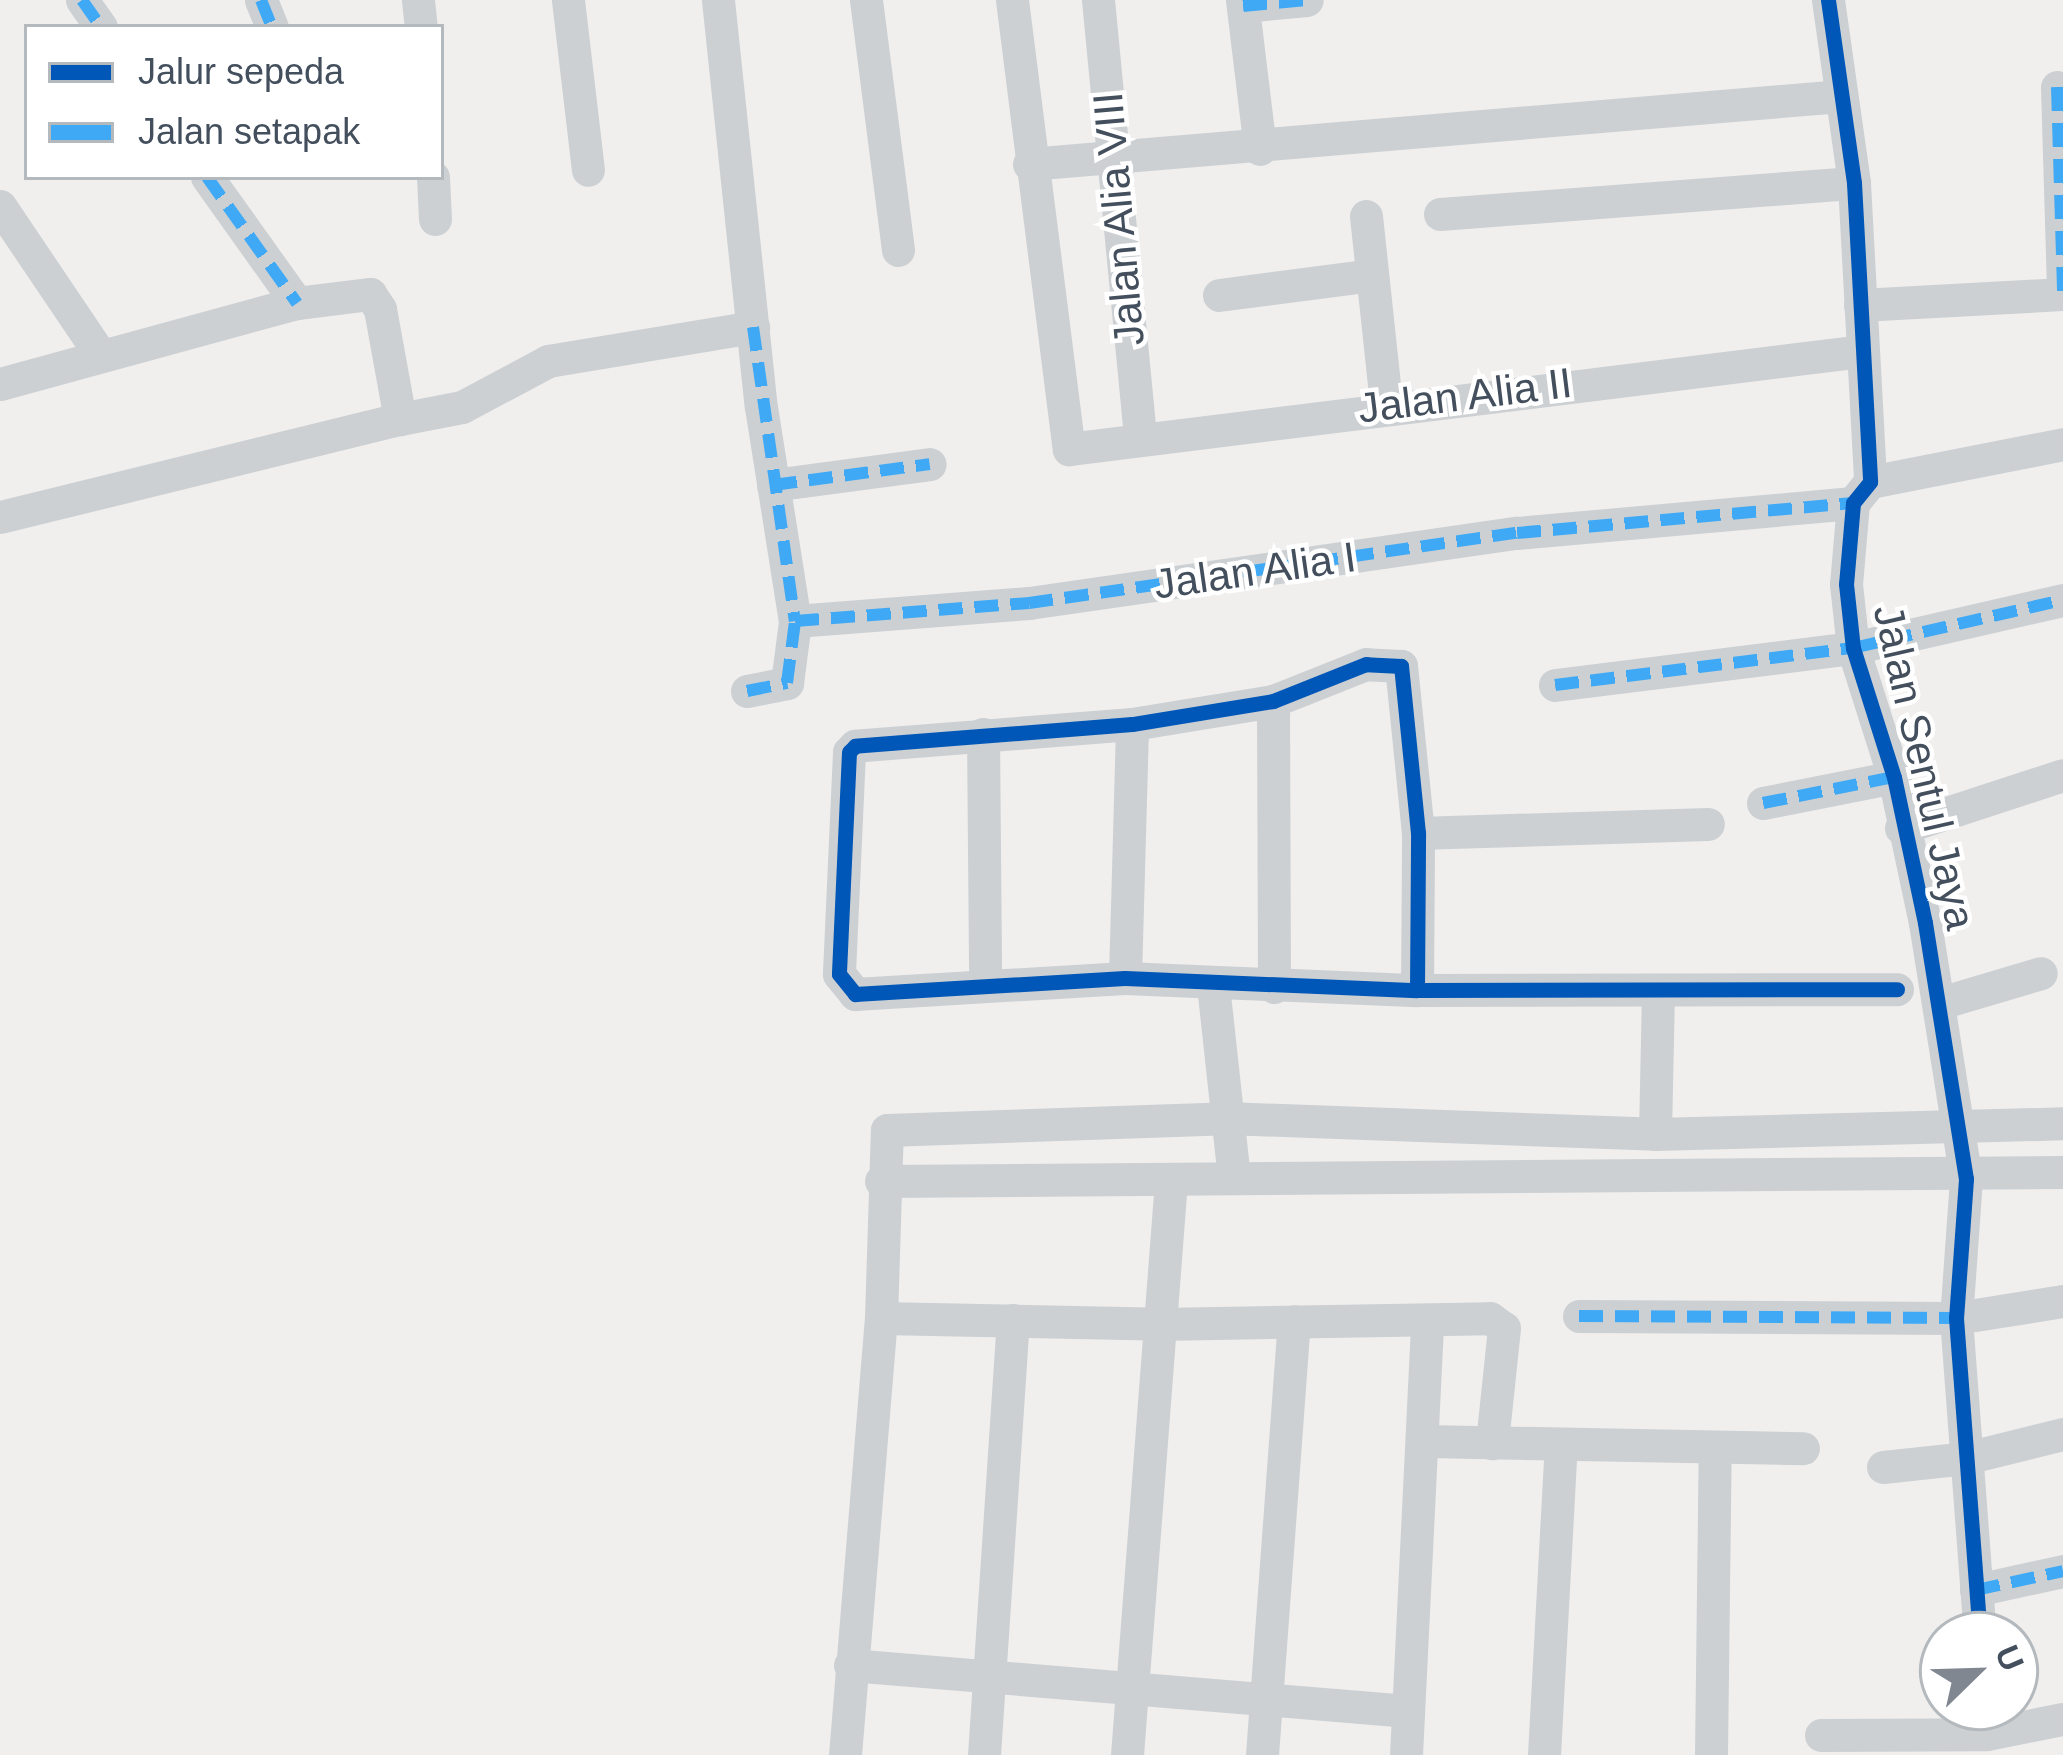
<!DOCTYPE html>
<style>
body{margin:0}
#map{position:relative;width:2063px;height:1755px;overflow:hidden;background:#f0efee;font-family:Helvetica,sans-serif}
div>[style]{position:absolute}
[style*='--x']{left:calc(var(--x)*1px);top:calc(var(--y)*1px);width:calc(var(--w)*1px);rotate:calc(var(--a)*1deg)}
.street>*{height:33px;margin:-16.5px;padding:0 16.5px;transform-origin:16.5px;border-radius:16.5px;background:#ccd0d3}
.quiet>*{height:12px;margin-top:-6px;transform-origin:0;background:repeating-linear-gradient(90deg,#3fa9f5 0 24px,transparent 0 36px)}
.cycleway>*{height:15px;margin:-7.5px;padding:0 7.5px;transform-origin:7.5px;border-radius:7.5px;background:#0057b8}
span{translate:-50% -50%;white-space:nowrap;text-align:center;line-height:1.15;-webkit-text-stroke:9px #fff;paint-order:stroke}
.street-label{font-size:42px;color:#444f5d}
.legend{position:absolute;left:24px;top:24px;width:420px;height:156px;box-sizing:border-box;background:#fff;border:3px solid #b4b9be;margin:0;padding:15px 21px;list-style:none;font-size:36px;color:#444f5d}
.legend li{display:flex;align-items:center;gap:24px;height:60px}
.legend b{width:60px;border:3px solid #b4b9be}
.north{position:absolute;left:1919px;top:1611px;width:120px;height:120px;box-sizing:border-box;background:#fff;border:3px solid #b4b9be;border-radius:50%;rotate:67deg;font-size:33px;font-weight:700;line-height:48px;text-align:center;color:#444f5d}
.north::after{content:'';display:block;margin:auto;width:42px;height:54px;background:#808790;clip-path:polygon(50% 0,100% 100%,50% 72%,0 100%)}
</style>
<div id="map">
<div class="street">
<div style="--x:82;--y:0;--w:33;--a:55"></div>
<div style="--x:261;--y:0;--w:29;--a:68"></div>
<div style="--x:418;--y:0;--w:27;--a:84"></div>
<div style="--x:568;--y:0;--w:171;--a:83.3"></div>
<div style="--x:718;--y:0;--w:409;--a:84"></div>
<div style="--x:761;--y:407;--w:217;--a:81"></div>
<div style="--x:795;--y:621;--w:235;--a:-4.4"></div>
<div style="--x:1029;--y:603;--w:493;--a:-8.2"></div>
<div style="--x:1517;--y:533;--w:337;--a:-5.1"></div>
<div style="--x:866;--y:0;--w:252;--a:82.7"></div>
<div style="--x:1012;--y:0;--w:453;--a:82.8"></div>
<div style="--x:1069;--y:449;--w:798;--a:-7.05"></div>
<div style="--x:1098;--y:0;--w:441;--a:84.5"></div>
<div style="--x:1242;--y:0;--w:150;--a:83.1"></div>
<div style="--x:1828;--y:0;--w:185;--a:81.9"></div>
<div style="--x:1854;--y:183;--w:299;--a:86.9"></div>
<div style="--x:1870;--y:482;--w:27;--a:129"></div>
<div style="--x:1853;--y:503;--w:81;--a:94.9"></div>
<div style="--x:1846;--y:584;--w:64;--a:83.8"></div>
<div style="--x:1853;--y:648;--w:135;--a:72.4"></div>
<div style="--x:1894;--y:777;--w:149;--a:78"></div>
<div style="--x:1925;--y:923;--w:259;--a:80.9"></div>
<div style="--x:1966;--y:1179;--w:139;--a:94.1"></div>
<div style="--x:1956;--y:1318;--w:318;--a:85.7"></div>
<div style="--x:1243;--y:6;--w:64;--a:-5.4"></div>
<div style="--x:2057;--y:87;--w:207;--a:88.3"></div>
<div style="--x:1029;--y:164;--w:815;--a:-4.79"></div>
<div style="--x:207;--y:177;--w:155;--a:54.5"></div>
<div style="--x:433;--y:177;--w:42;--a:87.3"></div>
<div style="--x:0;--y:206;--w:179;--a:56"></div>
<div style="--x:1440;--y:214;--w:415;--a:-4.3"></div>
<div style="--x:1366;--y:216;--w:189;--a:83.9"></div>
<div style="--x:1219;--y:295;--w:154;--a:-7.4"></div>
<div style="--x:1860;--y:305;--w:203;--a:-3.1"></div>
<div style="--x:0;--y:384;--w:308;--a:-15.3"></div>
<div style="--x:297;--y:303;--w:74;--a:-7"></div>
<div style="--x:370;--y:294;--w:18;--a:56"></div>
<div style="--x:380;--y:309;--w:112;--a:79.7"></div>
<div style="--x:400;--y:419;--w:63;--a:-11"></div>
<div style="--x:462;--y:407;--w:98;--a:-28.1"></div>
<div style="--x:548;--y:361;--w:208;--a:-9.4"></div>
<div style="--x:1870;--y:482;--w:197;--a:-11.1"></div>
<div style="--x:773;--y:485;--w:158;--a:-7.6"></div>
<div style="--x:0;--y:517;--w:412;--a:-13.8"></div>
<div style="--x:1555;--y:685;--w:300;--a:-7.1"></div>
<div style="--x:1853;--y:648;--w:215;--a:-12.9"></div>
<div style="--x:747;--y:691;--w:41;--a:-11.3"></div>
<div style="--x:787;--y:683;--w:63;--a:-82.6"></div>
<div style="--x:1273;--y:701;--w:286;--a:89.8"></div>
<div style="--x:983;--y:734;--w:250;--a:89.5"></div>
<div style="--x:1763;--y:803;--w:134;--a:-11.2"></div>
<div style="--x:1901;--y:828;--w:170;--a:-18.1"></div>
<div style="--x:1418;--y:833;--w:290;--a:-1.8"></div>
<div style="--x:1125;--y:978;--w:254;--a:-88.4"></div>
<div style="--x:1213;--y:985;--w:193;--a:83.8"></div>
<div style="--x:1417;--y:990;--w:157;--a:-89.6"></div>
<div style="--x:1418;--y:833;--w:168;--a:-95.8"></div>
<div style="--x:1401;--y:666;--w:35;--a:-177"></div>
<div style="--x:1366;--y:664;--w:100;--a:158.3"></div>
<div style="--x:1273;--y:701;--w:143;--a:170.7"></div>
<div style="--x:1132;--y:724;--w:278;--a:175.5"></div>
<div style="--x:855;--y:746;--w:8;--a:135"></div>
<div style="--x:849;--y:752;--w:222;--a:92.6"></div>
<div style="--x:839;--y:974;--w:26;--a:51"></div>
<div style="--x:855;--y:994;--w:270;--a:-3.4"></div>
<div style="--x:1125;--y:978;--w:292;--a:2.4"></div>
<div style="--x:1417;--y:990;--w:480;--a:-0.1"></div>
<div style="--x:1940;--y:1003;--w:105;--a:-16.5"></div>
<div style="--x:1655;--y:1134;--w:142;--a:-88.8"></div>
<div style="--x:881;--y:1181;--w:1182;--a:-0.44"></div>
<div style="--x:1579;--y:1316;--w:377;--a:0.3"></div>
<div style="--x:1956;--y:1318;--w:108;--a:-9"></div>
<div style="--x:881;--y:1318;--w:279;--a:1.2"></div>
<div style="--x:1160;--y:1324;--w:330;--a:-1"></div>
<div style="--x:1490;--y:1318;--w:17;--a:36"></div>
<div style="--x:1504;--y:1328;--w:116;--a:96"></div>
<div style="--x:1426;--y:1441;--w:377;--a:1.1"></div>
<div style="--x:1883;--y:1467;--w:83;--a:-6.2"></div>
<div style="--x:1966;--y:1458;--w:100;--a:-13.9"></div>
<div style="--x:1976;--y:1590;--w:89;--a:-12.3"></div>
<div style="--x:850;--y:1665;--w:560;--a:4.71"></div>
<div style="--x:1821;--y:1735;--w:166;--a:-0.3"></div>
<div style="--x:1987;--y:1734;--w:77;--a:-11.2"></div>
<div style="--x:845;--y:1755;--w:438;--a:-85.3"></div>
<div style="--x:881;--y:1318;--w:188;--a:-88.2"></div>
<div style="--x:887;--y:1130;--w:339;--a:-2"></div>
<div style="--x:1226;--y:1118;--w:429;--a:2.1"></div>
<div style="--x:1655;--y:1134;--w:408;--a:-1.5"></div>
<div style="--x:984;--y:1755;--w:436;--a:-86.2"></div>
<div style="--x:1127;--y:1755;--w:577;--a:-85.62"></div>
<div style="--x:1262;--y:1755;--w:435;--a:-85.8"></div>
<div style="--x:1406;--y:1755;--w:434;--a:-87.2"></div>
<div style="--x:1544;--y:1755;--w:311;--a:-86.9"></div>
<div style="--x:1711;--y:1755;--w:308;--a:-89.3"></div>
</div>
<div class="quiet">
<div style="--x:82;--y:0;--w:33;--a:55"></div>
<div style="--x:261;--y:0;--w:29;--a:68"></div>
<div style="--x:1243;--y:6;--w:64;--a:-5.4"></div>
<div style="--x:2057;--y:87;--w:207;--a:88.3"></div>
<div style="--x:207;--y:177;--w:155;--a:54.5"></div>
<div style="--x:753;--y:327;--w:297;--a:81.9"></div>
<div style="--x:795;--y:621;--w:235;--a:-4.4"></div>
<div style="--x:1029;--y:603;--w:493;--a:-8.2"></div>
<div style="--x:1517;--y:533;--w:337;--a:-5.1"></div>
<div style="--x:773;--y:485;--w:158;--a:-7.6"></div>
<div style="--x:1555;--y:685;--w:300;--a:-7.1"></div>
<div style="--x:1853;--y:648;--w:215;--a:-12.9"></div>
<div style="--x:747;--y:691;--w:41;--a:-11.3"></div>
<div style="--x:787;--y:683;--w:63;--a:-82.6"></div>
<div style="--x:1763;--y:803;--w:134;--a:-11.2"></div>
<div style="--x:1579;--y:1316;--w:377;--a:0.3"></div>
<div style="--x:1976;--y:1590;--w:89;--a:-12.3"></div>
</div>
<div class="cycleway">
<div style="--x:1828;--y:0;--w:185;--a:81.9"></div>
<div style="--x:1854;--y:183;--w:299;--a:86.9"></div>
<div style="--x:1870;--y:482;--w:27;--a:129"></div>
<div style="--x:1853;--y:503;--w:81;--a:94.9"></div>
<div style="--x:1846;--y:584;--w:64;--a:83.8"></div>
<div style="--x:1853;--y:648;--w:135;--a:72.4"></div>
<div style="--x:1894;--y:777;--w:149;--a:78"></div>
<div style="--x:1925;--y:923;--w:259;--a:80.9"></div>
<div style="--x:1966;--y:1179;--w:139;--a:94.1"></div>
<div style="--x:1956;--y:1318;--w:318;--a:85.7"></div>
<div style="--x:1417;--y:990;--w:157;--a:-89.6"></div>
<div style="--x:1418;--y:833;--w:168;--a:-95.8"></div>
<div style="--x:1401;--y:666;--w:35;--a:-177"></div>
<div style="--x:1366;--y:664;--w:100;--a:158.3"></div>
<div style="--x:1273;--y:701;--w:143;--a:170.7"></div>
<div style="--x:1132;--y:724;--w:278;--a:175.5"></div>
<div style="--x:855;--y:746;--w:8;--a:135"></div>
<div style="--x:849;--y:752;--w:222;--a:92.6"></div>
<div style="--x:839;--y:974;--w:26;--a:51"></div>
<div style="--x:855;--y:994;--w:270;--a:-3.4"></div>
<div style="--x:1125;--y:978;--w:292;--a:2.4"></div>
<div style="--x:1417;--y:990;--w:480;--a:-0.1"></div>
</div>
<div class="street-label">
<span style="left:1119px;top:219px;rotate:-95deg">Jalan Alia VIII</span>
<span style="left:1465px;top:396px;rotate:-7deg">Jalan Alia II</span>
<span style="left:1255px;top:571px;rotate:-8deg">Jalan Alia I</span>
<span style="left:1924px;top:767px;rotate:77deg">Jalan Sentul Jaya</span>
</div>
<ul class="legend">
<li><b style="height:15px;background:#0057b8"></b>Jalur sepeda</li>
<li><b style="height:15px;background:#3fa9f5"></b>Jalan setapak</li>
</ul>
<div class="north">U</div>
</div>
